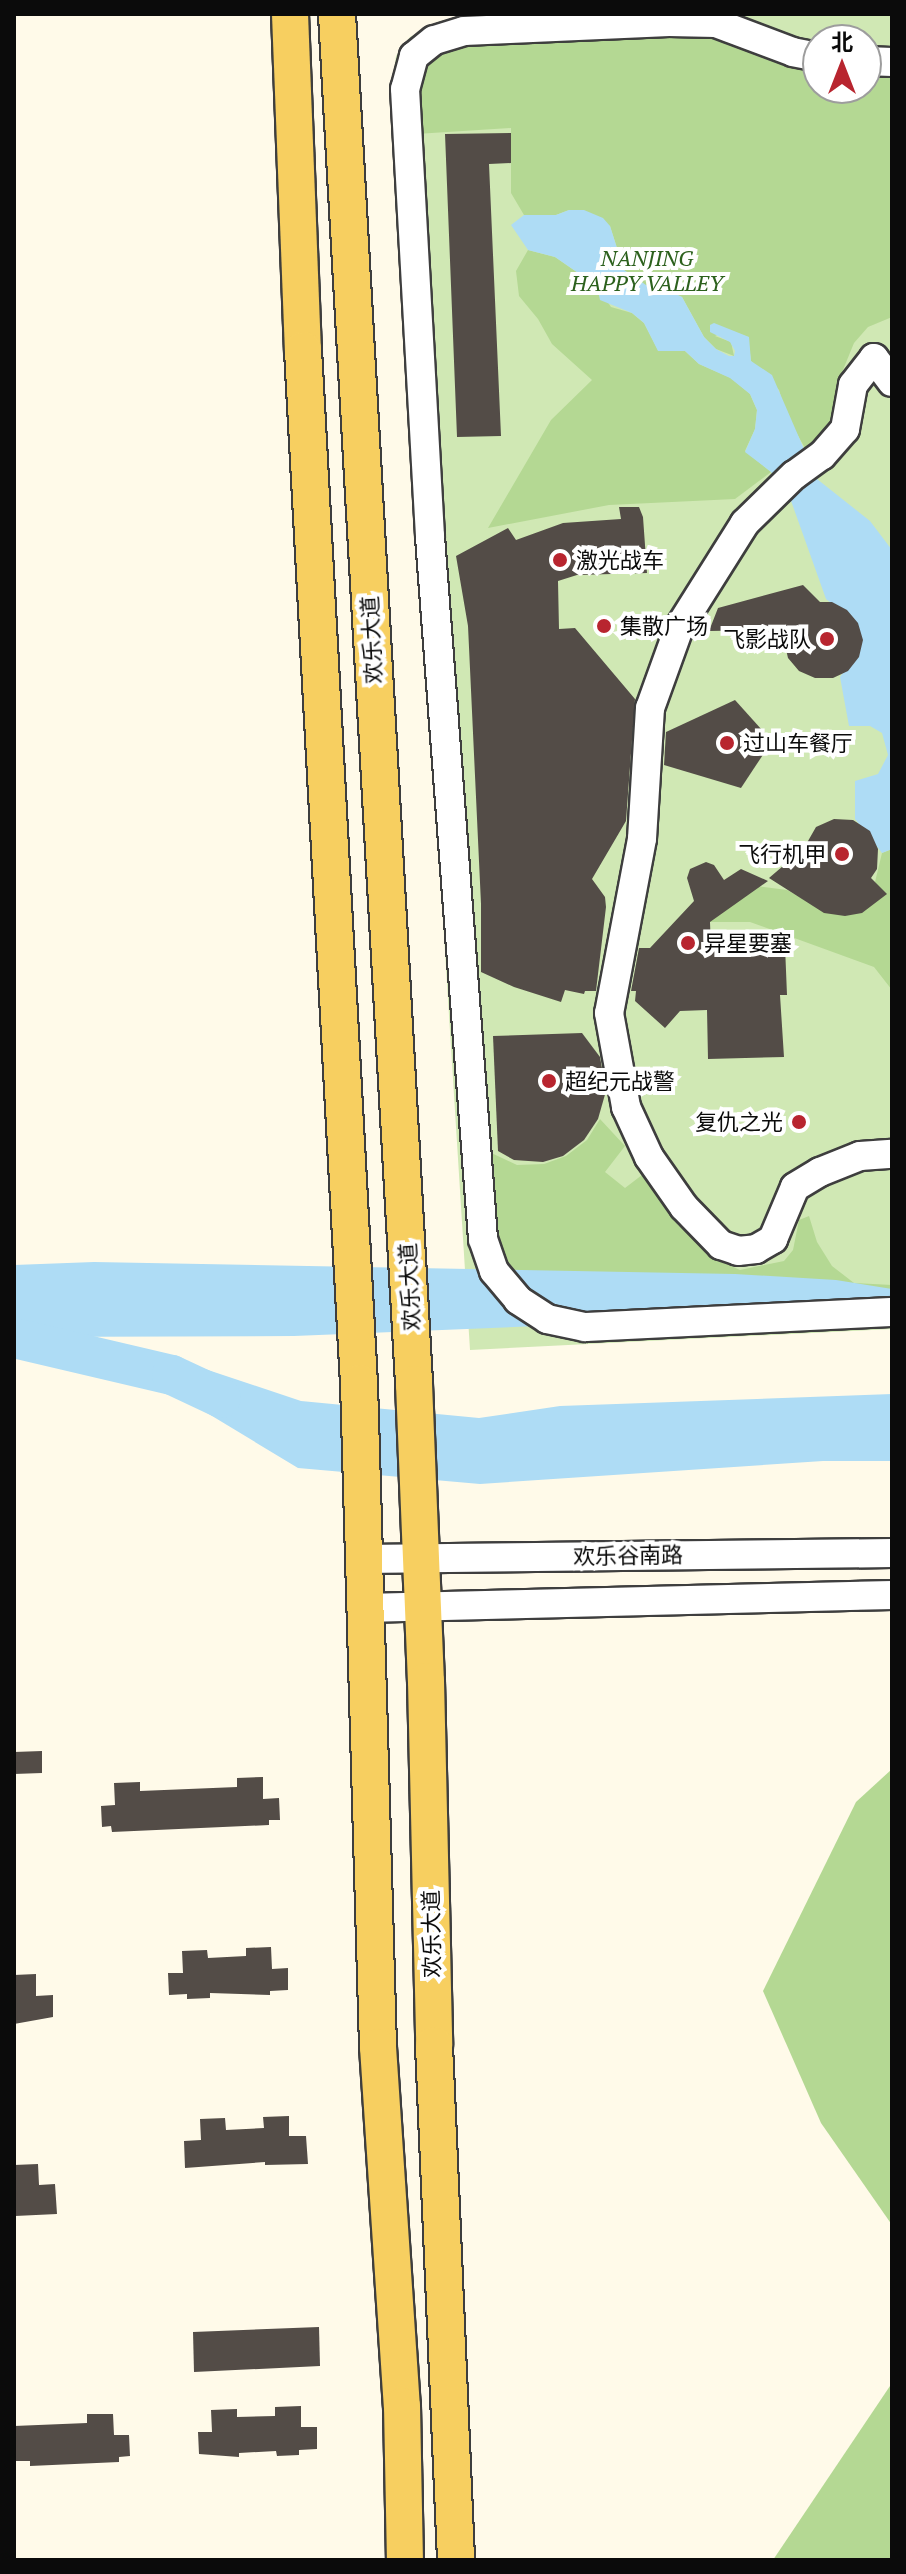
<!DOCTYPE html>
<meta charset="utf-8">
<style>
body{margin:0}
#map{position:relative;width:906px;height:2574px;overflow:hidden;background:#fffae9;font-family:"PT Serif","Noto Sans SC",serif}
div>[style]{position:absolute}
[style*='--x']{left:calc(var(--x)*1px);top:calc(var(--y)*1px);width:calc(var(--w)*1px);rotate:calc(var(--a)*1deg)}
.green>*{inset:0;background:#d0e8b4}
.forest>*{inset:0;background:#b4d893}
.water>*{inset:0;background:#aedcf5}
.river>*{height:40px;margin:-20px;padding:0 20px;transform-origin:20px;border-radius:20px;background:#aedcf5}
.building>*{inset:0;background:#534c47}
.roads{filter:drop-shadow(2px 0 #3e3e3e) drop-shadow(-2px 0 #3e3e3e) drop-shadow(0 2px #3e3e3e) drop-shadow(0 -2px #3e3e3e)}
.minor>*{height:28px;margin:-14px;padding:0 14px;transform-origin:14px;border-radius:14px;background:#fff}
.major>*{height:36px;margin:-18px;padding:0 18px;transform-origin:18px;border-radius:18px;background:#f7cf60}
.dots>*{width:22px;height:22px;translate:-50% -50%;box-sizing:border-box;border:4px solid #fff;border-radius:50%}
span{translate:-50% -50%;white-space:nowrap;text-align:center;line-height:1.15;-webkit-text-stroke:8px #fff;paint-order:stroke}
.park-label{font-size:22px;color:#2c611d;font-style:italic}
.poi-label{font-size:22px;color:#0b0b0b}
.left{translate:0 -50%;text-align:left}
.right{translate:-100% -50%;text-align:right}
.street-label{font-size:22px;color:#0b0b0b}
.frame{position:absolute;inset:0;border:16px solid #0b0b0b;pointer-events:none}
.north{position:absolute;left:802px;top:24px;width:80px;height:80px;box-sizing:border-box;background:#fff;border:2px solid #9d9d9d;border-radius:50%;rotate:0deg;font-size:22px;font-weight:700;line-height:32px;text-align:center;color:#0b0b0b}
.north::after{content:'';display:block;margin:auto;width:28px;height:36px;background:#b8252f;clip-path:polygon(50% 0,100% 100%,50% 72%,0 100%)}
</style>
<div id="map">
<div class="green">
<div style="clip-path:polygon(evenodd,892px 14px,892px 1329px,470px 1350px,391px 91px,396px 56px,410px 37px,441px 21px,487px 15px,892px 14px,818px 40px,866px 40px,866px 88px,818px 88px,818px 40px)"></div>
</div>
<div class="forest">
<div style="clip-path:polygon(706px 30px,818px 67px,818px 88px,866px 88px,866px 69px,892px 70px,892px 317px,868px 327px,854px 343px,838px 382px,837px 409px,831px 429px,806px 450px,786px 414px,779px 390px,751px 361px,748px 337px,729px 330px,715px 336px,731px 342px,734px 356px,716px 349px,704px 337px,682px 297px,665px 289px,646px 286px,624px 270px,610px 226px,569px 210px,556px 215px,524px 215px,511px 193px,511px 128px,416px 134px,415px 89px,426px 60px,445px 46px,474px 41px)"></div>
<div style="clip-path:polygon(528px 250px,555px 257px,597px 286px,611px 307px,632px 313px,644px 323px,658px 350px,685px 351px,699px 364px,731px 378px,750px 394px,757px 410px,755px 429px,745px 451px,771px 472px,735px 499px,609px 505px,488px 528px,551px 420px,592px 380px,552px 344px,538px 319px,519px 296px,516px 271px)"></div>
<div style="clip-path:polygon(892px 849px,892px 990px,874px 967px,750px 922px,707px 922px,757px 886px,787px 890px,821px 909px,883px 894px,875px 882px,882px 853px)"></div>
<div style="clip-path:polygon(600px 1119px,625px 1146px,605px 1172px,625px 1188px,642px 1175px,678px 1225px,715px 1259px,740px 1270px,784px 1261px,793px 1250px,799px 1220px,809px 1216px,817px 1242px,832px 1266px,854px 1283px,892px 1285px,892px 1299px,511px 1273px,496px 1246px,485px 1150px,517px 1165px,544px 1164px,566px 1156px,587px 1140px)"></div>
<div style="clip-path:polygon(892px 1769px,892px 2225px,821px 2123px,763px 1991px,856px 1802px)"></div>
<div style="clip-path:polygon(892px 2383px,892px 2560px,773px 2560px)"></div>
</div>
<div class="water">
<div style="clip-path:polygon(569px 210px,584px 210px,603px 218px,610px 226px,624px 270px,646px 285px,665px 289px,682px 297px,704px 337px,716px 349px,729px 356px,734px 356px,735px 351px,730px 342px,710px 332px,710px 325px,714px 323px,749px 337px,751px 361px,772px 375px,817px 479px,870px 521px,892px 550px,892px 849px,882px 853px,855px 819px,855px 781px,878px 774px,888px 755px,882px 733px,870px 726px,849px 726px,840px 677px,857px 653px,850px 618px,826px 599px,790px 498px,771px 472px,745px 452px,755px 429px,757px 410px,750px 394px,730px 378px,699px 364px,685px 351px,658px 351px,644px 323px,632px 313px,600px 300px,597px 286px,555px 257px,528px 250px,511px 225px,524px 215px,556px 215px)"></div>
<div style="clip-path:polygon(94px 1262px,735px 1274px,836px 1280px,892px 1289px,892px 1328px,844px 1320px,684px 1320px,294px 1336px,14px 1337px,14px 1265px)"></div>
<div style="clip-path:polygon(175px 1359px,301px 1401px,479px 1418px,560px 1406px,892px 1394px,892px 1461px,823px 1461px,480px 1484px,298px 1468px,169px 1390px)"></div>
</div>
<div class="river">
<div style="--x:14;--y:1338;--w:162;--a:13.2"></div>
<div style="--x:172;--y:1375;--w:54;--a:25.1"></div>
</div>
<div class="building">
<div style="clip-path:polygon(511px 133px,511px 163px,489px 164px,501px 436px,457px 437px,445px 134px)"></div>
<div style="clip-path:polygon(619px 507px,639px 507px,643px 517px,647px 573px,577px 575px,558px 581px,559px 629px,575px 628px,635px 699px,626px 821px,592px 879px,605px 897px,606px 907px,596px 991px,585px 991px,584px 994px,565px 990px,561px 1002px,514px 987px,481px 972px,481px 904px,468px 626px,456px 556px,508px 528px,516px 540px,563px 523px,621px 519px)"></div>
<div style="clip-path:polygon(803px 585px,820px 602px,832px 602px,847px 610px,858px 623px,863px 640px,859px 657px,848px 671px,833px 678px,815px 678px,799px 671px,788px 658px,784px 641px,764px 630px,709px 631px,718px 608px)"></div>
<div style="clip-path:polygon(735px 700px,772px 741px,741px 788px,664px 765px,666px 732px)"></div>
<div style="clip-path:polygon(834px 819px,853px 820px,870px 831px,878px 849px,877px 869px,871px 878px,887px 894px,862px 913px,845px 916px,824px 913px,769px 878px,804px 848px,816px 827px)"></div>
<div style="clip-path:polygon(706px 862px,714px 865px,724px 880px,741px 869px,768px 881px,710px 922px,711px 950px,785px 946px,787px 995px,780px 995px,784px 1057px,708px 1059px,707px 1010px,680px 1011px,665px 1028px,635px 1001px,636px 991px,631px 991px,639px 948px,650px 948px,694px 901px,687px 878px,690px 869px)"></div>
<div style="clip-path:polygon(582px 1033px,600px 1057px,606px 1091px,598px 1119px,584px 1140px,563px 1156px,543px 1162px,514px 1160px,498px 1151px,493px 1036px)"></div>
<div style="clip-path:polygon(42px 1751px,42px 1773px,14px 1774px,14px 1752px)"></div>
<div style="clip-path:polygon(263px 1777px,263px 1799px,279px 1798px,280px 1820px,269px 1820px,269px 1825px,112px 1832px,111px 1826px,102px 1827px,101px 1806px,115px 1805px,114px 1783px,140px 1782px,140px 1791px,237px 1787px,237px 1778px)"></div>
<div style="clip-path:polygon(271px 1947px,272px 1969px,288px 1968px,288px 1990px,270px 1991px,270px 1995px,210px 1993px,210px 1998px,187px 1999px,187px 1994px,169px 1995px,168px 1973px,183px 1973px,182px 1951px,207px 1950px,208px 1958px,246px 1956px,246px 1948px)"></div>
<div style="clip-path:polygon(36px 1974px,36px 1996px,53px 1995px,53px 2017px,14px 2024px,14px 1975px)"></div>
<div style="clip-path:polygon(289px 2116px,289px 2136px,306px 2136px,308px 2164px,265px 2165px,265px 2162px,185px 2168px,184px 2141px,201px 2140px,200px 2119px,225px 2118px,226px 2130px,264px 2128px,263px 2117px)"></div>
<div style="clip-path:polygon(38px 2164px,39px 2185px,55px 2184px,57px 2214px,15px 2216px,14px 2165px)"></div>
<div style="clip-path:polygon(319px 2327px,320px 2366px,194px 2372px,193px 2332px)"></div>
<div style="clip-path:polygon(301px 2406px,301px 2427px,317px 2427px,317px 2449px,299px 2450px,299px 2455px,277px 2456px,276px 2451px,239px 2453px,239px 2457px,199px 2454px,198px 2432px,212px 2432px,211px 2410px,237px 2409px,237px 2417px,275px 2416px,275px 2407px)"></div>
<div style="clip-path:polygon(87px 2414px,113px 2414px,114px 2435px,129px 2435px,130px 2456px,119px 2457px,119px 2462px,30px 2466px,30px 2461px,14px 2461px,14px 2426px,87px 2423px)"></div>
</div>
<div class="roads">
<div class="minor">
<div style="--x:818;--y:57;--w:25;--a:-169"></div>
<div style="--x:793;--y:52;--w:82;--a:-159.4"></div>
<div style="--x:716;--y:23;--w:47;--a:-178.8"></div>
<div style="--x:669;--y:22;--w:205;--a:177.5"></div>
<div style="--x:464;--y:31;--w:31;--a:163"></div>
<div style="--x:434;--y:40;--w:26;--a:141"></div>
<div style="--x:414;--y:56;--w:34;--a:105"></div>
<div style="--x:405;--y:89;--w:449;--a:86.8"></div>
<div style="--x:430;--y:537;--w:704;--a:85.68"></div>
<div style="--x:483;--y:1239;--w:34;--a:71"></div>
<div style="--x:494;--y:1271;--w:38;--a:50"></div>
<div style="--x:518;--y:1300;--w:35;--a:33"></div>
<div style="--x:547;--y:1319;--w:39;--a:12"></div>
<div style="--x:585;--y:1327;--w:307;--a:-2.8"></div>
<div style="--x:866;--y:61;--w:26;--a:2"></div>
<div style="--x:892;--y:382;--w:30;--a:-127"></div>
<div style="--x:874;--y:358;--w:34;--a:128"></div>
<div style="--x:853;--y:385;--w:45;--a:100.3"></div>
<div style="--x:845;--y:429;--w:35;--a:131"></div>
<div style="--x:822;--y:455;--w:34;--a:144"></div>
<div style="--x:794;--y:475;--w:69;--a:135.6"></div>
<div style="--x:745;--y:523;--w:124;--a:122.2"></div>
<div style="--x:679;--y:628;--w:85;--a:109.9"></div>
<div style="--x:650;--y:708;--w:131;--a:93.5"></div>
<div style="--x:642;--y:839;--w:177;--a:100.7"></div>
<div style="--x:609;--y:1013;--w:96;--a:79.7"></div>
<div style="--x:626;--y:1107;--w:55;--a:65.3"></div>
<div style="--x:649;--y:1157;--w:61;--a:55"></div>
<div style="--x:684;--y:1207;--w:53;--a:45.8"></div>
<div style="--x:721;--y:1245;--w:18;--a:19"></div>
<div style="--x:738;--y:1251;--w:18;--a:-6"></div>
<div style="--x:756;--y:1249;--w:20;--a:-30"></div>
<div style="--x:773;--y:1239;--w:56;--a:-67.1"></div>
<div style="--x:795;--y:1187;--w:29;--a:-31"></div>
<div style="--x:820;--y:1172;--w:43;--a:-21.8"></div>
<div style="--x:860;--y:1156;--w:32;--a:-4"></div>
<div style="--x:363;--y:1559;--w:529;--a:-0.65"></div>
<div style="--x:364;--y:1608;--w:528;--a:-1.41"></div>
</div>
<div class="major">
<div style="--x:290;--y:14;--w:336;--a:87.8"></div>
<div style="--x:303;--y:350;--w:1035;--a:86.9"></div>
<div style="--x:359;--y:1383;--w:664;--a:88.36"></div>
<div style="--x:378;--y:2047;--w:360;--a:86.2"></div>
<div style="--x:402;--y:2406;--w:154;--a:88.9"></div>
<div style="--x:337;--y:14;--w:1372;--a:86.78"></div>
<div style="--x:414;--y:1384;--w:297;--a:87.7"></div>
<div style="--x:426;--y:1681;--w:364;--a:88.7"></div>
<div style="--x:434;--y:2045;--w:515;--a:87.55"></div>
</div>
</div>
<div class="dots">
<div style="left:560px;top:560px;background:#b8252f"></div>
<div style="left:604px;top:626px;background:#b8252f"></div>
<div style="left:827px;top:639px;background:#b8252f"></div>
<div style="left:727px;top:743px;background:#b8252f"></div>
<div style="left:842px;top:854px;background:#b8252f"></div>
<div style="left:688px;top:943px;background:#b8252f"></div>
<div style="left:549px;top:1081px;background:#b8252f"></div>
<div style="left:799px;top:1122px;background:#b8252f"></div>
</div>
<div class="park-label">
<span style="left:647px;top:270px">NANJING<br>HAPPY VALLEY</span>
</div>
<div class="poi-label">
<span class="left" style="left:576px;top:560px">激光战车</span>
<span class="left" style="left:620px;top:626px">集散广场</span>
<span class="right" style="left:811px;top:639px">飞影战队</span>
<span class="left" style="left:743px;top:743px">过山车餐厅</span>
<span class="right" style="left:826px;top:854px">飞行机甲</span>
<span class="left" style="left:704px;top:943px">异星要塞</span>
<span class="left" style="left:565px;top:1081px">超纪元战警</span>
<span class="right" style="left:783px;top:1122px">复仇之光</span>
</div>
<div class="street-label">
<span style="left:371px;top:640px;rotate:-93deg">欢乐大道</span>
<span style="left:409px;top:1287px;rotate:-93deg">欢乐大道</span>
<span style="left:628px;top:1555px;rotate:-1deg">欢乐谷南路</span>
<span style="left:431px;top:1934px;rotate:-91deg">欢乐大道</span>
</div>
<div class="frame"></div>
<div class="north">北</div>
</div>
